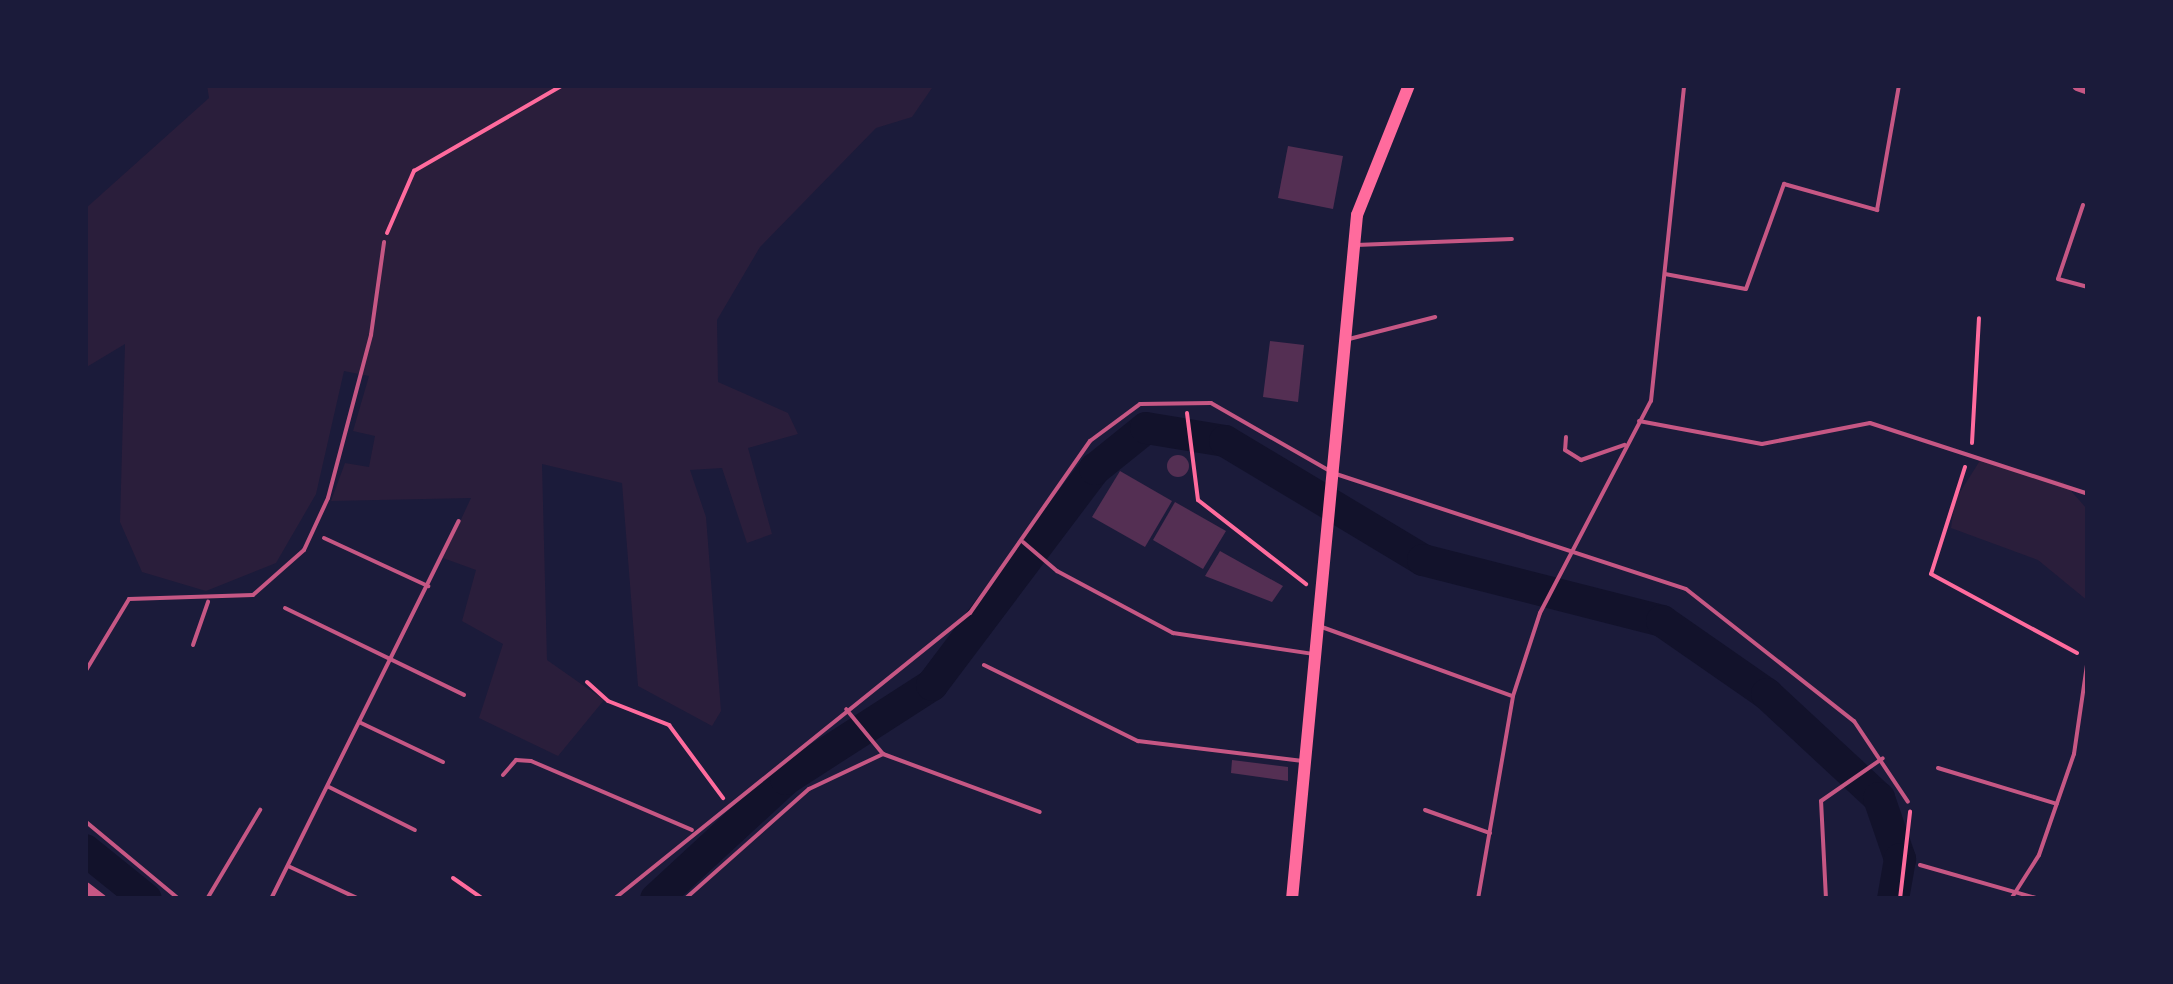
<!DOCTYPE html>
<style>
body{margin:0}
#map{position:relative;width:2173px;height:984px;overflow:hidden;background:#1b1b3a;font-family:"Titillium Web",sans-serif}
div>[style]{position:absolute}
[style*='--x']{left:calc(var(--x)*1px);top:calc(var(--y)*1px);width:calc(var(--w)*1px);rotate:calc(var(--a)*1deg)}
.green>*{inset:0;background:#2a1e3b}
.river>*{height:32px;margin:-16px;padding:0 16px;transform-origin:16px;border-radius:16px;background:#12122b}
.building>*{inset:0;background:#542f53}
.round{border-radius:50%}
.path>*{height:4px;margin:-2px;padding:0 2px;transform-origin:2px;border-radius:2px;background:#ff6b9d}
.service>*{height:4px;margin:-2px;padding:0 2px;transform-origin:2px;border-radius:2px;background:#c65784}
.tertiary>*{height:11px;margin:-5.5px;padding:0 5.5px;transform-origin:5.5px;border-radius:5.5px;background:#c65784}
.secondary>*{height:12px;margin:-6px;padding:0 6px;transform-origin:6px;border-radius:6px;background:#ff6b9d}
span{translate:-50% -50%;white-space:nowrap;text-align:center;line-height:1.15;-webkit-text-stroke:8px #1b1b3a;paint-order:stroke}
.frame{position:absolute;inset:0;border:88px solid #1b1b3a;pointer-events:none}
</style>
<div id="map">
<div class="green">
<div style="clip-path:polygon(207px 85px,934px 85px,912px 117px,876px 128px,760px 247px,717px 320px,718px 382px,788px 413px,798px 434px,748px 448px,772px 534px,747px 543px,722px 468px,690px 470px,706px 517px,721px 711px,712px 726px,638px 686px,622px 483px,542px 464px,547px 660px,604px 700px,558px 756px,479px 718px,503px 644px,462px 621px,476px 570px,443px 558px,471px 498px,331px 501px,345px 463px,369px 467px,375px 436px,353px 431px,369px 376px,344px 371px,316px 494px,276px 563px,206px 591px,142px 572px,120px 522px,125px 344px,85px 368px,85px 209px,209px 98px)"></div>
<div style="clip-path:polygon(1981px 459px,2063px 482px,2088px 510px,2088px 601px,2038px 560px,1951px 528px,1955px 500px)"></div>
</div>
<div class="river">
<div style="--x:85;--y:850;--w:78;--a:38.8"></div>
<div style="--x:656;--y:899;--w:177;--a:-42.7"></div>
<div style="--x:786;--y:779;--w:174;--a:-32.8"></div>
<div style="--x:932;--y:685;--w:271;--a:-53"></div>
<div style="--x:1095;--y:469;--w:65;--a:-38.8"></div>
<div style="--x:1146;--y:428;--w:80;--a:9.3"></div>
<div style="--x:1225;--y:441;--w:231;--a:31"></div>
<div style="--x:1423;--y:560;--w:247;--a:14.3"></div>
<div style="--x:1662;--y:621;--w:128;--a:34.8"></div>
<div style="--x:1767;--y:694;--w:153;--a:42.9"></div>
<div style="--x:1879;--y:798;--w:65;--a:71"></div>
<div style="--x:1900;--y:859;--w:41;--a:99.9"></div>
</div>
<div class="building">
<div style="clip-path:polygon(1288px 146px,1343px 156px,1333px 209px,1278px 198px)"></div>
<div style="clip-path:polygon(1270px 341px,1304px 345px,1298px 402px,1263px 397px)"></div>
<div class="round" style="left:1167px;top:455px;width:22px;height:22px"></div>
<div style="clip-path:polygon(1120px 471px,1172px 501px,1145px 547px,1092px 517px)"></div>
<div style="clip-path:polygon(1175px 502px,1226px 531px,1203px 569px,1153px 540px)"></div>
<div style="clip-path:polygon(1220px 551px,1283px 586px,1272px 602px,1205px 576px)"></div>
<div style="clip-path:polygon(1232px 760px,1288px 767px,1288px 781px,1231px 773px)"></div>
</div>
<div class="path">
<div style="--x:387;--y:233;--w:68;--a:-66.5"></div>
<div style="--x:414;--y:171;--w:172;--a:-30"></div>
<div style="--x:1187;--y:413;--w:88;--a:82.8"></div>
<div style="--x:1198;--y:500;--w:137;--a:37.9"></div>
<div style="--x:1972;--y:443;--w:125;--a:-86.8"></div>
<div style="--x:1965;--y:467;--w:112;--a:107.6"></div>
<div style="--x:1931;--y:574;--w:166;--a:28.4"></div>
<div style="--x:587;--y:682;--w:28;--a:42"></div>
<div style="--x:608;--y:701;--w:66;--a:21.5"></div>
<div style="--x:669;--y:725;--w:91;--a:53.5"></div>
<div style="--x:453;--y:878;--w:37;--a:35"></div>
<div style="--x:1900;--y:899;--w:88;--a:-83.4"></div>
</div>
<div class="service">
<div style="--x:2083;--y:205;--w:78;--a:108.7"></div>
<div style="--x:2058;--y:279;--w:31;--a:15"></div>
<div style="--x:1356;--y:245;--w:156;--a:-2.2"></div>
<div style="--x:1665;--y:274;--w:82;--a:10.5"></div>
<div style="--x:1746;--y:289;--w:112;--a:-70.1"></div>
<div style="--x:1784;--y:184;--w:97;--a:15.6"></div>
<div style="--x:1877;--y:210;--w:127;--a:-80"></div>
<div style="--x:1349;--y:339;--w:89;--a:-14.3"></div>
<div style="--x:1639;--y:421;--w:125;--a:10.6"></div>
<div style="--x:1762;--y:444;--w:110;--a:-11"></div>
<div style="--x:1870;--y:423;--w:229;--a:18"></div>
<div style="--x:1566;--y:437;--w:13;--a:94"></div>
<div style="--x:1565;--y:450;--w:19;--a:32"></div>
<div style="--x:1581;--y:460;--w:46;--a:-19.2"></div>
<div style="--x:1336;--y:474;--w:368;--a:18.2"></div>
<div style="--x:1686;--y:589;--w:214;--a:38.2"></div>
<div style="--x:1854;--y:721;--w:97;--a:56.3"></div>
<div style="--x:324;--y:538;--w:115;--a:24.8"></div>
<div style="--x:1023;--y:542;--w:45;--a:40.5"></div>
<div style="--x:1057;--y:571;--w:132;--a:28.1"></div>
<div style="--x:1173;--y:633;--w:143;--a:8.5"></div>
<div style="--x:285;--y:608;--w:199;--a:25.9"></div>
<div style="--x:1319;--y:626;--w:205;--a:19.9"></div>
<div style="--x:193;--y:645;--w:46;--a:-70.8"></div>
<div style="--x:984;--y:665;--w:172;--a:26.3"></div>
<div style="--x:1138;--y:741;--w:166;--a:6.9"></div>
<div style="--x:85;--y:672;--w:85;--a:-58.9"></div>
<div style="--x:129;--y:599;--w:124;--a:-1.8"></div>
<div style="--x:253;--y:595;--w:68;--a:-41.4"></div>
<div style="--x:304;--y:550;--w:57;--a:-65.2"></div>
<div style="--x:328;--y:498;--w:169;--a:-75.2"></div>
<div style="--x:371;--y:335;--w:94;--a:-82"></div>
<div style="--x:359;--y:722;--w:93;--a:25.5"></div>
<div style="--x:883;--y:754;--w:167;--a:20.3"></div>
<div style="--x:1938;--y:768;--w:124;--a:16.8"></div>
<div style="--x:503;--y:775;--w:20;--a:-49"></div>
<div style="--x:516;--y:760;--w:15;--a:4"></div>
<div style="--x:531;--y:761;--w:175;--a:23.2"></div>
<div style="--x:329;--y:787;--w:96;--a:26.6"></div>
<div style="--x:1425;--y:810;--w:69;--a:19.5"></div>
<div style="--x:85;--y:821;--w:122;--a:39.7"></div>
<div style="--x:1920;--y:865;--w:124;--a:15.9"></div>
<div style="--x:288;--y:866;--w:78;--a:24.9"></div>
<div style="--x:207;--y:899;--w:104;--a:-59.2"></div>
<div style="--x:271;--y:899;--w:422;--a:-63.6"></div>
<div style="--x:614;--y:899;--w:457;--a:-38.8"></div>
<div style="--x:970;--y:613;--w:210;--a:-55.1"></div>
<div style="--x:1090;--y:441;--w:62;--a:-36.5"></div>
<div style="--x:1140;--y:404;--w:71;--a:-0.8"></div>
<div style="--x:1211;--y:403;--w:135;--a:29.8"></div>
<div style="--x:685;--y:899;--w:166;--a:-41.6"></div>
<div style="--x:809;--y:789;--w:82;--a:-25.3"></div>
<div style="--x:883;--y:754;--w:58;--a:-129.4"></div>
<div style="--x:1478;--y:899;--w:206;--a:-80.2"></div>
<div style="--x:1513;--y:696;--w:87;--a:-72"></div>
<div style="--x:1540;--y:613;--w:239;--a:-62.4"></div>
<div style="--x:1651;--y:401;--w:318;--a:-84"></div>
<div style="--x:1826;--y:899;--w:98;--a:-92.9"></div>
<div style="--x:1821;--y:801;--w:75;--a:-34.7"></div>
<div style="--x:2011;--y:899;--w:52;--a:-57.5"></div>
<div style="--x:2039;--y:855;--w:107;--a:-70.9"></div>
<div style="--x:2074;--y:754;--w:97;--a:-81.7"></div>
</div>
<div class="tertiary">
<div style="--x:2077;--y:85;--w:12;--a:20"></div>
<div style="--x:85;--y:887;--w:20;--a:37"></div>
</div>
<div class="secondary">
<div style="--x:1292;--y:899;--w:687;--a:-84.57"></div>
<div style="--x:1357;--y:215;--w:140;--a:-68.2"></div>
</div>
<div class="frame"></div>
</div>
